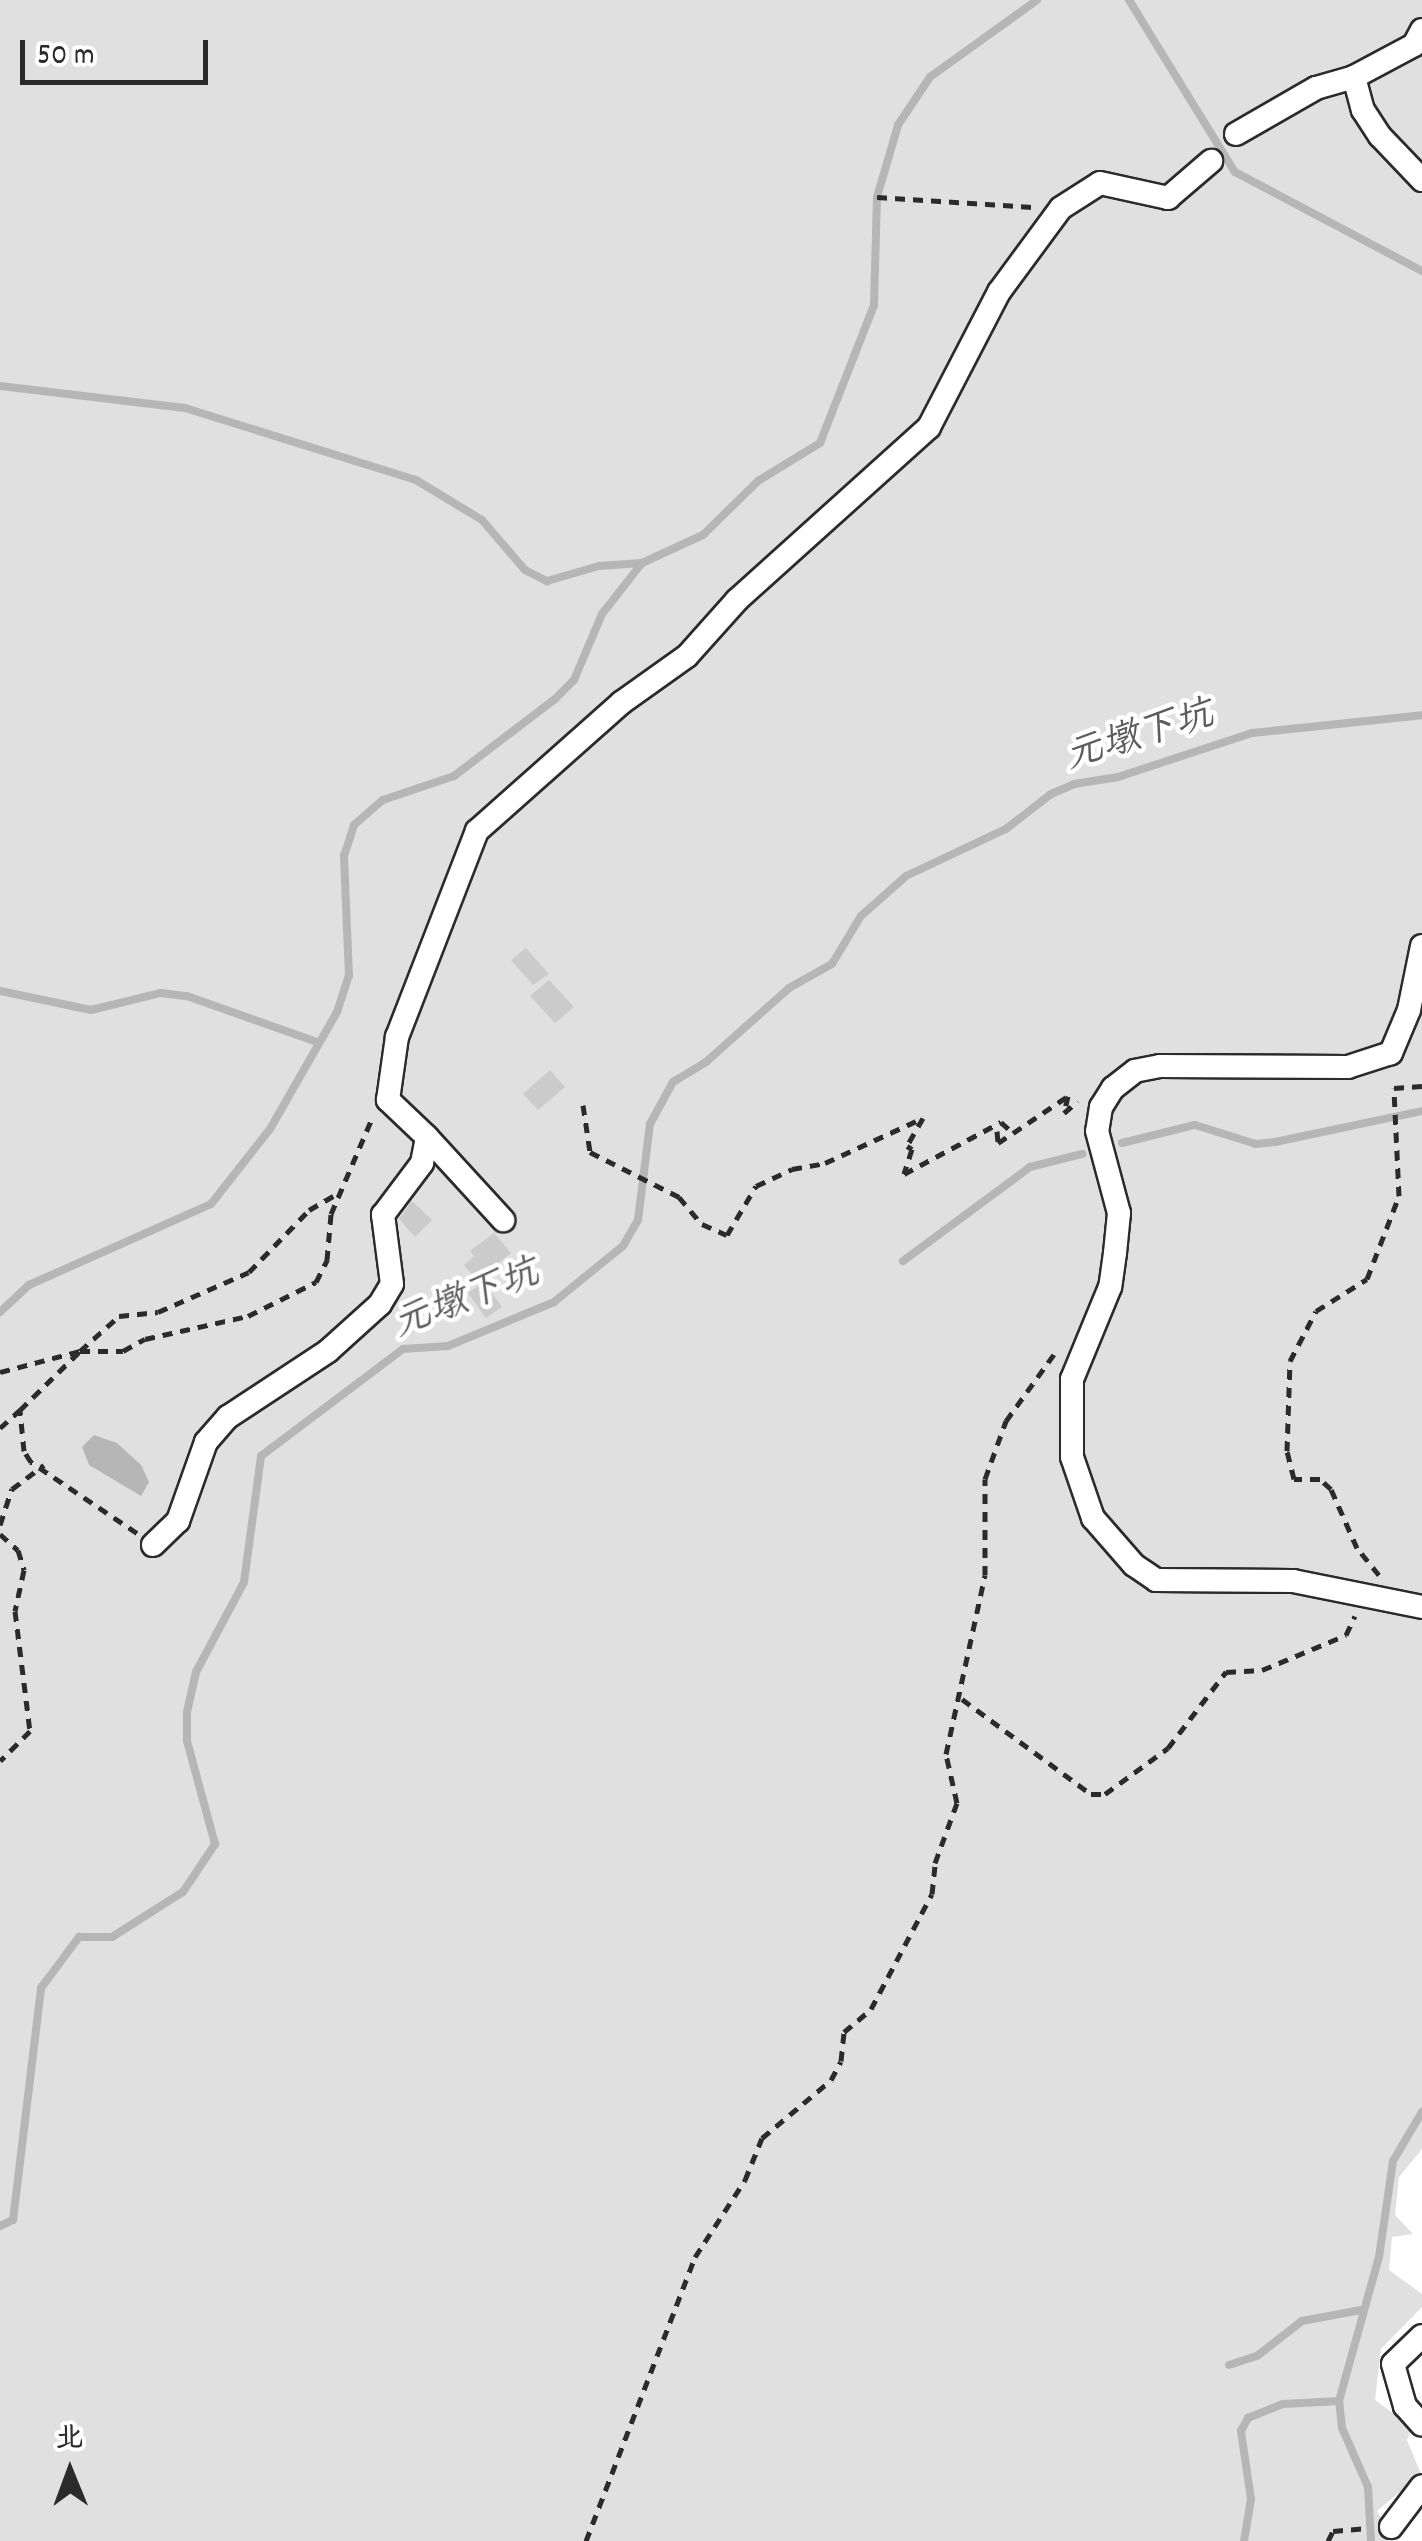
<!DOCTYPE html>
<meta charset="utf-8">
<style>
body{margin:0}
#map{position:relative;width:1422px;height:2541px;overflow:hidden;background:#fff;font-family:Dekko,"LXGW WenKai TC",sans-serif}
div>[style]{position:absolute}
[style*='--x']{left:calc(var(--x)*1px);top:calc(var(--y)*1px);width:calc(var(--w)*1px);rotate:calc(var(--a)*1deg)}
.green>*{inset:0;background:#e0e0e0}
.water>*{inset:0;background:#b6b6b6}
.stream>*{height:8px;margin:-4px;padding:0 4px;transform-origin:4px;border-radius:4px;background:#b6b6b6}
.building>*{inset:0;background:#cbcbcb}
.path>*{height:5px;margin-top:-2.5px;transform-origin:0;background:repeating-linear-gradient(90deg,#2b2b2b 0 10px,transparent 0 18px)}
.roads{filter:drop-shadow(2px 0 #2b2b2b) drop-shadow(-2px 0 #2b2b2b) drop-shadow(0 2px #2b2b2b) drop-shadow(0 -2px #2b2b2b)}
.street>*{height:22px;margin:-11px;padding:0 11px;transform-origin:11px;border-radius:11px;background:#fff}
span{translate:-50% -50%;white-space:nowrap;text-align:center;line-height:1.15;-webkit-text-stroke:9px #fff;paint-order:stroke}
.water-label{font-size:38px;color:#5c5c5c;font-style:italic}
.north{position:absolute;left:20px;top:2421px;width:100px;height:100px;-webkit-text-stroke:8px #fff;paint-order:stroke;rotate:359deg;font-size:28px;font-weight:700;line-height:40px;text-align:center;color:#2b2b2b}
.north::after{content:'';display:block;margin:auto;width:35px;height:45px;background:#2b2b2b;clip-path:polygon(50% 0,100% 100%,50% 72%,0 100%)}
.scale{position:absolute;left:20px;top:40px;width:188px;height:45px;box-sizing:border-box;border:5px solid #2b2b2b;border-top:0;padding-left:12px;font-size:30px;line-height:35px;white-space:nowrap;color:#2b2b2b;-webkit-text-stroke:8px #fff;paint-order:stroke}
</style>
<div id="map">
<div class="green">
<div style="clip-path:polygon(0 0,1422px 0,1422px 2149px,1399px 2177px,1395px 2215px,1413px 2234px,1392px 2237px,1389px 2270px,1422px 2294px,1422px 2307px,1381px 2349px,1375px 2400px,1412px 2427px,1407px 2440px,1421px 2474px,1377px 2511px,1394px 2541px,0 2541px)"></div>
</div>
<div class="water">
<div style="clip-path:polygon(94px 1435px,117px 1443px,141px 1465px,149px 1482px,141px 1496px,89px 1465px,82px 1447px)"></div>
</div>
<div class="stream">
<div style="--x:1129;--y:0;--w:202;--a:58.4"></div>
<div style="--x:1235;--y:172;--w:212;--a:27.9"></div>
<div style="--x:0;--y:386;--w:186;--a:6.8"></div>
<div style="--x:185;--y:408;--w:242;--a:17.3"></div>
<div style="--x:416;--y:480;--w:77;--a:31.2"></div>
<div style="--x:482;--y:520;--w:66;--a:49.3"></div>
<div style="--x:525;--y:570;--w:25;--a:27"></div>
<div style="--x:547;--y:581;--w:54;--a:-16.1"></div>
<div style="--x:599;--y:566;--w:43;--a:-4"></div>
<div style="--x:0;--y:991;--w:93;--a:11.8"></div>
<div style="--x:91;--y:1010;--w:72;--a:-13.7"></div>
<div style="--x:161;--y:993;--w:26;--a:7"></div>
<div style="--x:187;--y:996;--w:138;--a:19.5"></div>
<div style="--x:1122;--y:1143;--w:75;--a:-13.9"></div>
<div style="--x:1195;--y:1125;--w:64;--a:17.3"></div>
<div style="--x:1256;--y:1144;--w:19;--a:-6"></div>
<div style="--x:1275;--y:1142;--w:150;--a:-11.9"></div>
<div style="--x:903;--y:1261;--w:158;--a:-36.5"></div>
<div style="--x:1030;--y:1167;--w:54;--a:-14"></div>
<div style="--x:0;--y:1312;--w:40;--a:-43"></div>
<div style="--x:29;--y:1285;--w:199;--a:-24"></div>
<div style="--x:211;--y:1204;--w:95;--a:-51.8"></div>
<div style="--x:270;--y:1129;--w:135;--a:-60.2"></div>
<div style="--x:337;--y:1012;--w:38;--a:-72"></div>
<div style="--x:349;--y:976;--w:120;--a:-92.4"></div>
<div style="--x:344;--y:856;--w:33;--a:-72"></div>
<div style="--x:354;--y:825;--w:38;--a:-41"></div>
<div style="--x:383;--y:800;--w:75;--a:-18.7"></div>
<div style="--x:454;--y:776;--w:127;--a:-37.3"></div>
<div style="--x:555;--y:699;--w:27;--a:-45"></div>
<div style="--x:574;--y:680;--w:72;--a:-67"></div>
<div style="--x:602;--y:614;--w:65;--a:-51.9"></div>
<div style="--x:642;--y:563;--w:67;--a:-24.7"></div>
<div style="--x:703;--y:535;--w:77;--a:-44.5"></div>
<div style="--x:758;--y:481;--w:73;--a:-31.5"></div>
<div style="--x:820;--y:443;--w:148;--a:-68.6"></div>
<div style="--x:874;--y:305;--w:108;--a:-88.4"></div>
<div style="--x:877;--y:197;--w:75;--a:-73.7"></div>
<div style="--x:898;--y:125;--w:58;--a:-56.3"></div>
<div style="--x:930;--y:77;--w:132;--a:-35.7"></div>
<div style="--x:0;--y:2226;--w:14;--a:-25"></div>
<div style="--x:13;--y:2220;--w:234;--a:-83.1"></div>
<div style="--x:41;--y:1988;--w:64;--a:-53.3"></div>
<div style="--x:79;--y:1937;--w:33;--a:0"></div>
<div style="--x:112;--y:1937;--w:84;--a:-32.4"></div>
<div style="--x:183;--y:1892;--w:58;--a:-56.3"></div>
<div style="--x:215;--y:1844;--w:107;--a:-105.2"></div>
<div style="--x:187;--y:1741;--w:29;--a:-90"></div>
<div style="--x:187;--y:1712;--w:41;--a:-77.3"></div>
<div style="--x:196;--y:1672;--w:102;--a:-61.9"></div>
<div style="--x:244;--y:1582;--w:127;--a:-82.3"></div>
<div style="--x:261;--y:1456;--w:178;--a:-37"></div>
<div style="--x:403;--y:1349;--w:45;--a:-3.8"></div>
<div style="--x:448;--y:1346;--w:115;--a:-22.5"></div>
<div style="--x:554;--y:1302;--w:89;--a:-39.1"></div>
<div style="--x:623;--y:1246;--w:30;--a:-60"></div>
<div style="--x:638;--y:1220;--w:97;--a:-82.9"></div>
<div style="--x:650;--y:1124;--w:48;--a:-61.3"></div>
<div style="--x:673;--y:1082;--w:39;--a:-31"></div>
<div style="--x:706;--y:1062;--w:111;--a:-41.7"></div>
<div style="--x:789;--y:988;--w:49;--a:-29.2"></div>
<div style="--x:832;--y:964;--w:56;--a:-58.9"></div>
<div style="--x:861;--y:916;--w:60;--a:-41.6"></div>
<div style="--x:906;--y:876;--w:110;--a:-25.2"></div>
<div style="--x:1006;--y:829;--w:57;--a:-37.9"></div>
<div style="--x:1051;--y:794;--w:25;--a:-23"></div>
<div style="--x:1074;--y:784;--w:45;--a:-9"></div>
<div style="--x:1118;--y:777;--w:141;--a:-18.2"></div>
<div style="--x:1252;--y:733;--w:171;--a:-6"></div>
<div style="--x:1229;--y:2365;--w:29;--a:-18"></div>
<div style="--x:1257;--y:2356;--w:57;--a:-37.9"></div>
<div style="--x:1302;--y:2321;--w:60;--a:-10.6"></div>
<div style="--x:1244;--y:2541;--w:43;--a:-80.5"></div>
<div style="--x:1251;--y:2499;--w:69;--a:-98.4"></div>
<div style="--x:1241;--y:2431;--w:15;--a:-62"></div>
<div style="--x:1248;--y:2418;--w:38;--a:-22"></div>
<div style="--x:1283;--y:2404;--w:56;--a:-3.1"></div>
<div style="--x:1371;--y:2541;--w:54;--a:-93.2"></div>
<div style="--x:1368;--y:2487;--w:64;--a:-113.8"></div>
<div style="--x:1342;--y:2428;--w:27;--a:-96"></div>
<div style="--x:1339;--y:2401;--w:149;--a:-74.5"></div>
<div style="--x:1379;--y:2257;--w:97;--a:-81.7"></div>
<div style="--x:1393;--y:2161;--w:57;--a:-59.4"></div>
</div>
<div class="building">
<div style="clip-path:polygon(526px 948px,549px 974px,533px 985px,511px 960px)"></div>
<div style="clip-path:polygon(549px 980px,574px 1007px,555px 1023px,530px 996px)"></div>
<div style="clip-path:polygon(550px 1070px,565px 1087px,538px 1110px,523px 1094px)"></div>
<div style="clip-path:polygon(412px 1201px,432px 1220px,415px 1237px,399px 1219px)"></div>
<div style="clip-path:polygon(494px 1233px,511px 1253px,477px 1281px,464px 1265px,474px 1256px,470px 1251px)"></div>
<div style="clip-path:polygon(484px 1282px,502px 1307px,486px 1318px,468px 1293px)"></div>
</div>
<div class="path">
<div style="--x:877;--y:197;--w:156;--a:3.7"></div>
<div style="--x:583;--y:1105;--w:48;--a:81.5"></div>
<div style="--x:590;--y:1152;--w:100;--a:26.8"></div>
<div style="--x:679;--y:1197;--w:35;--a:50"></div>
<div style="--x:702;--y:1224;--w:27;--a:24"></div>
<div style="--x:727;--y:1235;--w:57;--a:-59.4"></div>
<div style="--x:756;--y:1186;--w:40;--a:-25"></div>
<div style="--x:792;--y:1169;--w:34;--a:-10"></div>
<div style="--x:825;--y:1163;--w:108;--a:-24.7"></div>
<div style="--x:923;--y:1118;--w:32;--a:120"></div>
<div style="--x:907;--y:1146;--w:6;--a:31"></div>
<div style="--x:912;--y:1149;--w:26;--a:108"></div>
<div style="--x:904;--y:1174;--w:110;--a:-28.2"></div>
<div style="--x:1001;--y:1122;--w:16;--a:43"></div>
<div style="--x:1013;--y:1133;--w:66;--a:-33.9"></div>
<div style="--x:1068;--y:1096;--w:17;--a:103"></div>
<div style="--x:1064;--y:1113;--w:18;--a:-41"></div>
<div style="--x:997;--y:1131;--w:12;--a:85"></div>
<div style="--x:998;--y:1143;--w:18;--a:-34"></div>
<div style="--x:0;--y:1372;--w:83;--a:-14.7"></div>
<div style="--x:80;--y:1351;--w:52;--a:-41.9"></div>
<div style="--x:119;--y:1316;--w:39;--a:-6"></div>
<div style="--x:158;--y:1312;--w:99;--a:-23.7"></div>
<div style="--x:249;--y:1272;--w:86;--a:-45.9"></div>
<div style="--x:309;--y:1210;--w:34;--a:-30"></div>
<div style="--x:0;--y:1428;--w:27;--a:-42"></div>
<div style="--x:0;--y:1525;--w:38;--a:-72"></div>
<div style="--x:12;--y:1489;--w:40;--a:-37"></div>
<div style="--x:137;--y:1533;--w:128;--a:-146.2"></div>
<div style="--x:31;--y:1462;--w:13;--a:-122"></div>
<div style="--x:24;--y:1451;--w:41;--a:-95.6"></div>
<div style="--x:20;--y:1410;--w:84;--a:-44.5"></div>
<div style="--x:80;--y:1351;--w:43;--a:0"></div>
<div style="--x:123;--y:1351;--w:25;--a:-29"></div>
<div style="--x:145;--y:1339;--w:106;--a:-12.6"></div>
<div style="--x:248;--y:1316;--w:76;--a:-26.6"></div>
<div style="--x:316;--y:1282;--w:25;--a:-63"></div>
<div style="--x:327;--y:1260;--w:46;--a:-85"></div>
<div style="--x:331;--y:1214;--w:107;--a:-66.8"></div>
<div style="--x:0;--y:1534;--w:24;--a:42"></div>
<div style="--x:18;--y:1550;--w:21;--a:73"></div>
<div style="--x:24;--y:1570;--w:42;--a:102.4"></div>
<div style="--x:15;--y:1611;--w:121;--a:82.9"></div>
<div style="--x:30;--y:1731;--w:42;--a:135"></div>
<div style="--x:1379;--y:1575;--w:35;--a:-129"></div>
<div style="--x:1357;--y:1548;--w:64;--a:-113.8"></div>
<div style="--x:1331;--y:1489;--w:15;--a:-138"></div>
<div style="--x:1320;--y:1479;--w:26;--a:180"></div>
<div style="--x:1294;--y:1479;--w:29;--a:-104"></div>
<div style="--x:1287;--y:1451;--w:90;--a:-88.1"></div>
<div style="--x:1290;--y:1361;--w:56;--a:-62.5"></div>
<div style="--x:1316;--y:1311;--w:60;--a:-32.1"></div>
<div style="--x:1367;--y:1279;--w:89;--a:-68.9"></div>
<div style="--x:1399;--y:1196;--w:108;--a:-92.7"></div>
<div style="--x:1394;--y:1088;--w:28;--a:-4"></div>
<div style="--x:962;--y:1699;--w:160;--a:36.4"></div>
<div style="--x:1091;--y:1794;--w:14;--a:0"></div>
<div style="--x:1105;--y:1794;--w:78;--a:-36.1"></div>
<div style="--x:1168;--y:1748;--w:96;--a:-52.7"></div>
<div style="--x:1226;--y:1672;--w:36;--a:-3"></div>
<div style="--x:1262;--y:1670;--w:91;--a:-22.6"></div>
<div style="--x:1346;--y:1635;--w:21;--a:-65"></div>
<div style="--x:586;--y:2541;--w:304;--a:-69"></div>
<div style="--x:695;--y:2257;--w:92;--a:-57"></div>
<div style="--x:745;--y:2180;--w:45;--a:-68"></div>
<div style="--x:762;--y:2138;--w:90;--a:-40"></div>
<div style="--x:831;--y:2080;--w:21;--a:-62"></div>
<div style="--x:841;--y:2061;--w:29;--a:-84"></div>
<div style="--x:844;--y:2032;--w:35;--a:-40"></div>
<div style="--x:871;--y:2009;--w:130;--a:-62.1"></div>
<div style="--x:932;--y:1894;--w:31;--a:-84"></div>
<div style="--x:935;--y:1863;--w:64;--a:-69.9"></div>
<div style="--x:957;--y:1803;--w:50;--a:-102.7"></div>
<div style="--x:946;--y:1754;--w:183;--a:-77.7"></div>
<div style="--x:985;--y:1575;--w:96;--a:-90"></div>
<div style="--x:985;--y:1479;--w:62;--a:-70.1"></div>
<div style="--x:1006;--y:1421;--w:87;--a:-54.3"></div>
<div style="--x:1328;--y:2541;--w:11;--a:-63"></div>
<div style="--x:1333;--y:2531;--w:35;--a:-5"></div>
</div>
<div class="roads">
<div class="street">
<div style="--x:1422;--y:30;--w:17;--a:118"></div>
<div style="--x:1414;--y:45;--w:68;--a:151.9"></div>
<div style="--x:1354;--y:77;--w:34;--a:75"></div>
<div style="--x:1363;--y:110;--w:31;--a:57"></div>
<div style="--x:1380;--y:136;--w:61;--a:46.3"></div>
<div style="--x:1236;--y:134;--w:92;--a:-29.9"></div>
<div style="--x:1316;--y:88;--w:40;--a:-16"></div>
<div style="--x:1422;--y:946;--w:65;--a:101.5"></div>
<div style="--x:1409;--y:1010;--w:47;--a:112.7"></div>
<div style="--x:1391;--y:1053;--w:45;--a:162"></div>
<div style="--x:1348;--y:1067;--w:188;--a:-179.7"></div>
<div style="--x:1160;--y:1066;--w:25;--a:169"></div>
<div style="--x:1135;--y:1071;--w:28;--a:142"></div>
<div style="--x:1113;--y:1088;--w:22;--a:122"></div>
<div style="--x:1101;--y:1107;--w:24;--a:99"></div>
<div style="--x:1097;--y:1131;--w:85;--a:75"></div>
<div style="--x:1119;--y:1213;--w:40;--a:95.7"></div>
<div style="--x:1115;--y:1253;--w:34;--a:98"></div>
<div style="--x:1110;--y:1287;--w:100;--a:112.4"></div>
<div style="--x:1072;--y:1379;--w:78;--a:90"></div>
<div style="--x:1072;--y:1457;--w:65;--a:71"></div>
<div style="--x:1093;--y:1518;--w:62;--a:48.9"></div>
<div style="--x:1134;--y:1565;--w:27;--a:34"></div>
<div style="--x:1156;--y:1580;--w:137;--a:0.4"></div>
<div style="--x:1293;--y:1581;--w:132;--a:11.4"></div>
<div style="--x:427;--y:1137;--w:113;--a:47.5"></div>
<div style="--x:153;--y:1545;--w:35;--a:-44"></div>
<div style="--x:178;--y:1521;--w:84;--a:-70.5"></div>
<div style="--x:206;--y:1442;--w:33;--a:-49"></div>
<div style="--x:228;--y:1417;--w:120;--a:-33.4"></div>
<div style="--x:328;--y:1351;--w:70;--a:-42.1"></div>
<div style="--x:380;--y:1304;--w:23;--a:-59"></div>
<div style="--x:392;--y:1284;--w:70;--a:-97.4"></div>
<div style="--x:383;--y:1215;--w:65;--a:-53.1"></div>
<div style="--x:422;--y:1163;--w:26;--a:-79"></div>
<div style="--x:427;--y:1137;--w:54;--a:-136.5"></div>
<div style="--x:388;--y:1100;--w:64;--a:-81.9"></div>
<div style="--x:397;--y:1037;--w:221;--a:-68.8"></div>
<div style="--x:477;--y:831;--w:193;--a:-41.6"></div>
<div style="--x:621;--y:703;--w:81;--a:-35.5"></div>
<div style="--x:687;--y:656;--w:75;--a:-48.2"></div>
<div style="--x:737;--y:600;--w:258;--a:-42"></div>
<div style="--x:929;--y:427;--w:152;--a:-62.6"></div>
<div style="--x:999;--y:292;--w:104;--a:-53.6"></div>
<div style="--x:1061;--y:208;--w:46;--a:-32.7"></div>
<div style="--x:1100;--y:183;--w:70;--a:12.4"></div>
<div style="--x:1168;--y:198;--w:57;--a:-40.7"></div>
<div style="--x:1422;--y:2336;--w:40;--a:136"></div>
<div style="--x:1393;--y:2364;--w:44;--a:74.1"></div>
<div style="--x:1405;--y:2406;--w:25;--a:48"></div>
<div style="--x:1391;--y:2527;--w:51;--a:-52.9"></div>
</div>
</div>
<div class="water-label">
<span style="left:1140px;top:738px;rotate:-17deg">元墩下坑</span>
<span style="left:467px;top:1301px;rotate:-21deg">元墩下坑</span>
</div>
<div class="north">北</div>
<div class="scale">50 m</div>
</div>
